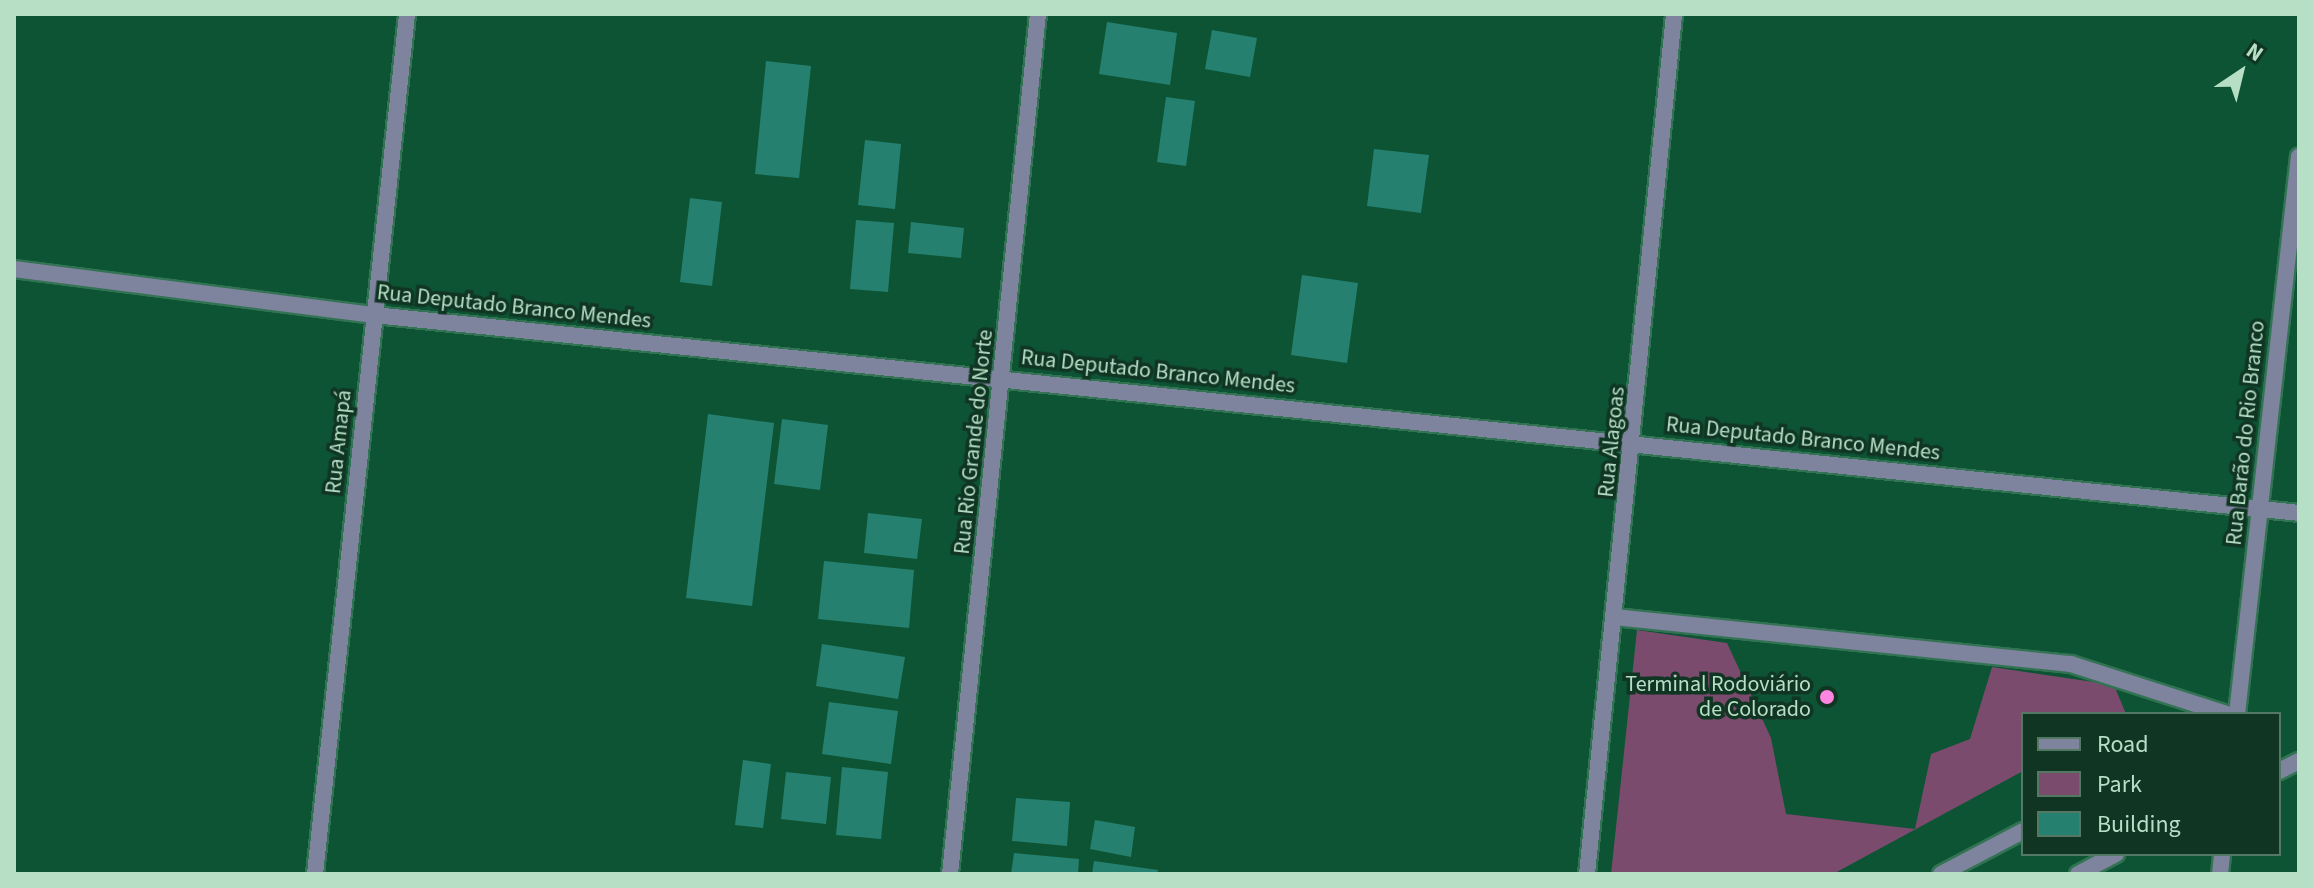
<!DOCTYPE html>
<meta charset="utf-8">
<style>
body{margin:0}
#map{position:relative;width:2313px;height:888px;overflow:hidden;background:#0c5433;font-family:"Source Sans 3",sans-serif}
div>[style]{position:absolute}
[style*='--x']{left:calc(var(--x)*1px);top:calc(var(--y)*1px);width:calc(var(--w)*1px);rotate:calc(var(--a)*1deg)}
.green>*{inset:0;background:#7a4b6d}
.building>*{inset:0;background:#26806f}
.roads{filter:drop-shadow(2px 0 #327353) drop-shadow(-2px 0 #327353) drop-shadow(0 2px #327353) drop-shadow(0 -2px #327353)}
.minor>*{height:16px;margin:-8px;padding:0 8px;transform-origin:8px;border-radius:8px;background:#7e839e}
.dots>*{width:22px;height:22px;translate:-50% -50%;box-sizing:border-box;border:4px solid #103522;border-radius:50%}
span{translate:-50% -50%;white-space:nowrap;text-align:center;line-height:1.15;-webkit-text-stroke:7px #103522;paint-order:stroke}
.street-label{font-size:22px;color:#b7dfc6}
.poi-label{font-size:22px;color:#b7dfc6}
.right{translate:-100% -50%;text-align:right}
.frame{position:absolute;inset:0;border:16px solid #b7dfc6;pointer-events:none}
.legend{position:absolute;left:2021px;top:712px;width:260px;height:144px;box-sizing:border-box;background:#103522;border:2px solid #537964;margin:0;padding:10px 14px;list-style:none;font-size:24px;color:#b7dfc6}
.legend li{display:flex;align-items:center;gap:16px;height:40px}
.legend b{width:40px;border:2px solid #537964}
.north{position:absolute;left:2201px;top:32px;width:80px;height:80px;-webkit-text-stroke:6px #103522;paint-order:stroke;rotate:35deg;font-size:22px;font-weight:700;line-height:32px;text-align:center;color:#b7dfc6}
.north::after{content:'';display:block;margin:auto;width:28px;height:36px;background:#b7dfc6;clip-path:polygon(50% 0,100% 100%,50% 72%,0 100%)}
</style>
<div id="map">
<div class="green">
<div style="clip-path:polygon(1637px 630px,1727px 643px,1771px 738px,1786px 814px,1915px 829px,1931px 754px,1970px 739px,1992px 667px,2114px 685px,2126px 714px,2023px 714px,2023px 771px,1833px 874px,1611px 874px)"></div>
</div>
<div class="building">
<div style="clip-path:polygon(1107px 22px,1177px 33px,1170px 85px,1099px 74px)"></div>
<div style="clip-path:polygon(1212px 30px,1257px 38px,1250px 77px,1205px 69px)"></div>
<div style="clip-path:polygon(766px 61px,811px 66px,799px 178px,755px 174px)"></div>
<div style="clip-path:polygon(1166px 97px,1195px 101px,1186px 166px,1157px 162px)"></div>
<div style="clip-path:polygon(865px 140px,901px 144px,895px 209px,858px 205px)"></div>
<div style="clip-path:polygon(1374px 149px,1429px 155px,1421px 213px,1367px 206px)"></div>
<div style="clip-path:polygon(690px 198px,722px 202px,712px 286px,680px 282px)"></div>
<div style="clip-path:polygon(856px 220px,894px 223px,888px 292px,850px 289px)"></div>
<div style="clip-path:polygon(911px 222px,964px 228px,961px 258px,908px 253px)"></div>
<div style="clip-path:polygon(1302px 275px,1358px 283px,1347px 363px,1291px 355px)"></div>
<div style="clip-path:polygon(708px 414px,774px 423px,752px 606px,686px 598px)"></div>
<div style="clip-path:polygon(782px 419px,828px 425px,820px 490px,774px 484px)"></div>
<div style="clip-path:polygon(868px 513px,922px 519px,917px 559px,864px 553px)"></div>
<div style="clip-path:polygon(824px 561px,914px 570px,909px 628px,818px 619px)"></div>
<div style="clip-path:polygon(822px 644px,905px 657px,898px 699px,816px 686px)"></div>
<div style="clip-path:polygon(829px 702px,898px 711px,891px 764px,822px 754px)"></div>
<div style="clip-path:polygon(743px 760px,771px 764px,763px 828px,735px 825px)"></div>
<div style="clip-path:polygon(842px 767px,888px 772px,881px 839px,836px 835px)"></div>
<div style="clip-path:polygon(786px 772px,831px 777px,826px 824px,781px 819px)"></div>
<div style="clip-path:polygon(1016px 798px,1070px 802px,1067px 846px,1012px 841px)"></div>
<div style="clip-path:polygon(1095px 820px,1135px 827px,1131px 857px,1090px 849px)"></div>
<div style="clip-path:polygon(1014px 853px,1079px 859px,1078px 874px,1011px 874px)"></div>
<div style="clip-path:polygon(1094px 861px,1158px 870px,1157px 874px,1092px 874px)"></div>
</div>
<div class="roads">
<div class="minor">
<div style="--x:14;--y:269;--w:363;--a:7.3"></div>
<div style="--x:374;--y:315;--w:1935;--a:5.87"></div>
<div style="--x:1615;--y:617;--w:458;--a:5.9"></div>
<div style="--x:2071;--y:664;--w:164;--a:17.8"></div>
<div style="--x:2237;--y:714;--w:561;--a:-83.66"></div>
<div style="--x:2279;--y:771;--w:22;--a:-27"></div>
<div style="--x:315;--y:874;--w:865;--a:-83.89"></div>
<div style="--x:950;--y:874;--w:864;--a:-84.16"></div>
<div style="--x:1587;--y:874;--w:864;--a:-84.22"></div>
<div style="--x:1941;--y:874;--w:93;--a:-27.7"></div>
<div style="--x:2078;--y:874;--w:43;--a:-27.8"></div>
<div style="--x:2220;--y:874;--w:20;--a:-84"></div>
</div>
</div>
<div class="dots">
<div style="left:1827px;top:697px;background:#fe85e0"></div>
</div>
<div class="street-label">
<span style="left:514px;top:307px;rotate:6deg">Rua Deputado Branco Mendes</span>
<span style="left:1158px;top:372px;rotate:6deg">Rua Deputado Branco Mendes</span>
<span style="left:2246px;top:433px;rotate:-84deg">Rua Barão do Rio Branco</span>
<span style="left:1803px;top:439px;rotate:6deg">Rua Deputado Branco Mendes</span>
<span style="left:339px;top:442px;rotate:-84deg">Rua Amapá</span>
<span style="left:974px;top:442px;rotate:-84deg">Rua Rio Grande do Norte</span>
<span style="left:1612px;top:442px;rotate:-84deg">Rua Alagoas</span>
</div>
<div class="poi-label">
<span class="right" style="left:1811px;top:697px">Terminal Rodoviário<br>de Colorado</span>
</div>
<div class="frame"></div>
<ul class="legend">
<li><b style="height:10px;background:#7e839e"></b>Road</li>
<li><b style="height:22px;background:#7a4b6d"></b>Park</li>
<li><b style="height:22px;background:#26806f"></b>Building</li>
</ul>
<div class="north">N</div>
</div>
